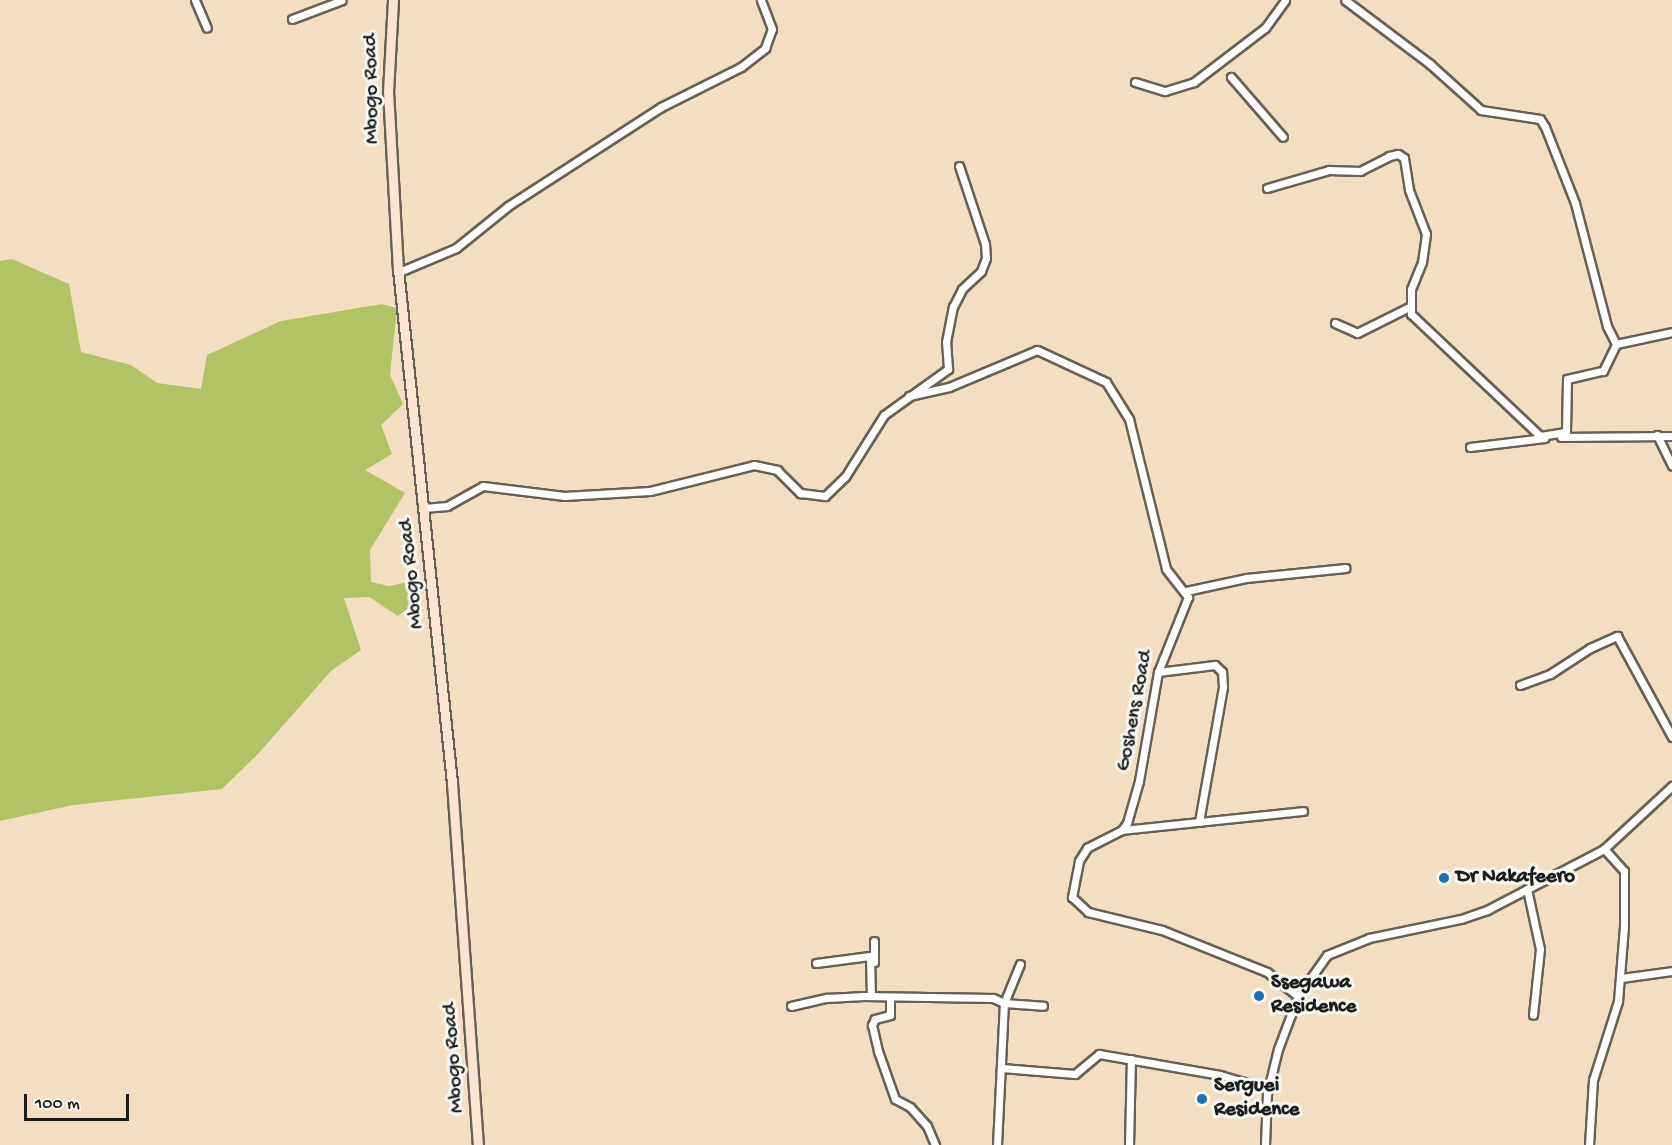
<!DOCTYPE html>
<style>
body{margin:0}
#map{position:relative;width:1672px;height:1145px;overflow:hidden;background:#f3dec2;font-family:"Gochi Hand",sans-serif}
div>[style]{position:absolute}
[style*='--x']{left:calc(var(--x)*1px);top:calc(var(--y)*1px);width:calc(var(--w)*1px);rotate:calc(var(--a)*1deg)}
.green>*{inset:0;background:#b2c366}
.roads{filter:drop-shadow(2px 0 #676056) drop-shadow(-2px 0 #676056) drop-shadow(0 2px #676056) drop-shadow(0 -2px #676056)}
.street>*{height:7px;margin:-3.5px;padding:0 3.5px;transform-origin:3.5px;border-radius:3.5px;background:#fff}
.secondary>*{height:9px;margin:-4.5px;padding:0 4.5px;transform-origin:4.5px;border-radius:4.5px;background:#fce5d0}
.dots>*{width:16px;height:16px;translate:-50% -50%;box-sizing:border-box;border:3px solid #f6f6f2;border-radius:50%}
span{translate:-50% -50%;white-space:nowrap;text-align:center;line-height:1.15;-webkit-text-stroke:6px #f6f6f2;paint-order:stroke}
.street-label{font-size:21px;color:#1c1c1c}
.poi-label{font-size:21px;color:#1c1c1c;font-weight:700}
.left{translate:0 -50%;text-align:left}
.scale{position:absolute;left:24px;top:1094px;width:105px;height:27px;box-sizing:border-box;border:3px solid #1c1c1c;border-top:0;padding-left:8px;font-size:18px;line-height:21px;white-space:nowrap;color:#1c1c1c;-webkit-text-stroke:4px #f6f6f2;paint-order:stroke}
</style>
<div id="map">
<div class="green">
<div style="clip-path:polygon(12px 259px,69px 284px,81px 352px,131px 365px,157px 383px,201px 389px,207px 355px,281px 321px,382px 304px,397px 308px,390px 375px,403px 404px,381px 425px,392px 454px,365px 470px,405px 493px,370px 550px,371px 582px,389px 586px,423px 579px,420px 599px,398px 616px,369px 597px,344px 598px,361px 650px,331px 671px,258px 754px,222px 789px,73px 805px,0 821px,0 261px)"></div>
</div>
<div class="roads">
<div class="street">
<div style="--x:195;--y:0;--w:30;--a:67"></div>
<div style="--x:292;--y:19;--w:53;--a:-20.8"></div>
<div style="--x:1231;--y:77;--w:79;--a:49.1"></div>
<div style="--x:1135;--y:82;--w:31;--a:17"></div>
<div style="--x:1165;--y:91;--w:30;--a:-17"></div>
<div style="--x:1194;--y:82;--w:89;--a:-37.3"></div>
<div style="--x:1265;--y:28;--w:34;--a:-54"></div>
<div style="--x:1267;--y:188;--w:65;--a:-16.2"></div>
<div style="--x:1329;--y:170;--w:31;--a:2"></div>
<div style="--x:1360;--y:171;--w:33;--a:-27"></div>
<div style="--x:1389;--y:156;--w:9;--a:-13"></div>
<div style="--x:1398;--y:154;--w:7;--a:34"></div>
<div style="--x:1404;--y:158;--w:32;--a:81"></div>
<div style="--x:1409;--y:190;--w:47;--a:68.9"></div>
<div style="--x:1426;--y:234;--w:28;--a:98"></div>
<div style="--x:1422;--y:262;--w:29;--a:112"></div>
<div style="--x:1411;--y:289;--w:25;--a:90"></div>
<div style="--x:1411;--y:314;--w:178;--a:43.4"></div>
<div style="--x:1540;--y:436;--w:26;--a:-9"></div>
<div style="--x:1566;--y:432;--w:53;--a:-88.9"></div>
<div style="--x:1567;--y:379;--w:37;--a:-13"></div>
<div style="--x:1603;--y:371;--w:30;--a:-64"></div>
<div style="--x:1616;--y:344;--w:20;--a:-117"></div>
<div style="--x:1607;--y:326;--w:127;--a:-104.6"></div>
<div style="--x:1575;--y:203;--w:82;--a:-111.5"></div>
<div style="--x:1545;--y:127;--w:9;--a:-122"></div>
<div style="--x:1540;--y:119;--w:60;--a:-171.3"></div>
<div style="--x:1481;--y:110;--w:69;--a:-138"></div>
<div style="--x:1430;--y:64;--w:106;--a:-143"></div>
<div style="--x:399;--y:272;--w:62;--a:-22.8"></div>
<div style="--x:456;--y:248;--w:67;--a:-38.9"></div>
<div style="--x:508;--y:206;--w:182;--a:-32.9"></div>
<div style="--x:661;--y:107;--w:89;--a:-26.6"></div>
<div style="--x:741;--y:67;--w:31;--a:-38"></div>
<div style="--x:765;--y:48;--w:20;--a:-70"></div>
<div style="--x:772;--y:29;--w:31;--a:-111"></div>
<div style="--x:1335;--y:323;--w:24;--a:24"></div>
<div style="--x:1357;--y:333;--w:58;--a:-26.6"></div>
<div style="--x:1616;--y:344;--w:57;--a:-12.1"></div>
<div style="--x:909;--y:396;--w:41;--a:-12.7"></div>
<div style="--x:949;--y:387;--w:95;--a:-22.8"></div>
<div style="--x:1037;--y:350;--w:76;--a:24.9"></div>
<div style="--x:1106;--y:382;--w:44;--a:58.1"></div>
<div style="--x:1129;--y:419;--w:154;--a:76.1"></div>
<div style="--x:1166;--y:569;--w:36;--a:52"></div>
<div style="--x:1188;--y:597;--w:81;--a:111.8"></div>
<div style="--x:1158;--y:672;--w:111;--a:99.9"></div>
<div style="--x:1139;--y:781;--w:44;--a:105.9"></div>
<div style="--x:1127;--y:823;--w:9;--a:126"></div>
<div style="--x:1122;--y:830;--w:39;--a:153"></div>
<div style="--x:1087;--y:848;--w:15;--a:122"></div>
<div style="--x:1079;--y:861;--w:37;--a:101"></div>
<div style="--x:1072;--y:897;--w:22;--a:43"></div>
<div style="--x:1088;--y:912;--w:76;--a:13.7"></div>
<div style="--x:1162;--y:930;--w:113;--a:21.8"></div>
<div style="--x:1267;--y:972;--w:39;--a:38"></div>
<div style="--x:1657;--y:435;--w:34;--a:64"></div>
<div style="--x:1561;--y:437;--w:111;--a:-0.5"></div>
<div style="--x:1470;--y:447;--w:75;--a:-6.9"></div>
<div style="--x:424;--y:508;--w:23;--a:-5"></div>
<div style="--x:447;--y:506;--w:41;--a:-29.1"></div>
<div style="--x:483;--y:486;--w:82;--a:7"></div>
<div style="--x:564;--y:496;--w:86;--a:-3.3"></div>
<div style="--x:650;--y:491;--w:107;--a:-14"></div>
<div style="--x:754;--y:465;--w:24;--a:12"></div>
<div style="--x:777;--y:470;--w:33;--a:45"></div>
<div style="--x:800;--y:493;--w:25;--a:7"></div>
<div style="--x:825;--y:496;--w:28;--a:-44"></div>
<div style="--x:845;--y:477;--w:73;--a:-57.8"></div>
<div style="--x:884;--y:415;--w:79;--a:-35.7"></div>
<div style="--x:948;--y:369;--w:27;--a:-94"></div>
<div style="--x:946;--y:342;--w:36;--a:-79"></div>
<div style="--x:953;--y:307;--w:20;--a:-63"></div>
<div style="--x:962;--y:289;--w:26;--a:-43"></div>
<div style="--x:981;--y:271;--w:14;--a:-69"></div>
<div style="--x:986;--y:258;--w:14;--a:-94"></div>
<div style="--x:985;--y:244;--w:82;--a:-108.4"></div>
<div style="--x:1186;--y:591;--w:61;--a:-12.2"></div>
<div style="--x:1246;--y:578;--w:100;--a:-5.8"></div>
<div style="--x:1158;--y:672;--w:57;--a:-7"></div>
<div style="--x:1215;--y:665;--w:10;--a:45"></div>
<div style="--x:1222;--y:672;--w:15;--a:86"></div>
<div style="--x:1223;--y:687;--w:137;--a:100.1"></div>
<div style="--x:1520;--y:685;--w:32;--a:-20"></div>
<div style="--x:1550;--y:674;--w:48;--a:-33"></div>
<div style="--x:1590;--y:648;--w:30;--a:-24"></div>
<div style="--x:1617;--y:636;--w:115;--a:61.4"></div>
<div style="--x:1122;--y:830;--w:182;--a:-6"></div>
<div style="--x:1527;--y:889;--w:61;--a:77.8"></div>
<div style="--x:1540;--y:949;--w:66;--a:96.1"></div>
<div style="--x:874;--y:941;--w:21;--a:90"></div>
<div style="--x:816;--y:963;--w:54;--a:-7.4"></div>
<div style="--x:870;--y:956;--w:40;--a:88.6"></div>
<div style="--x:1621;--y:978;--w:51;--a:-7.8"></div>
<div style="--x:890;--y:997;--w:18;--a:90"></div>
<div style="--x:890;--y:1015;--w:16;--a:165"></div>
<div style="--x:875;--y:1019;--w:7;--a:117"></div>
<div style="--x:872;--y:1025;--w:27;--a:77"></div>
<div style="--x:878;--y:1051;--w:51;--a:70.5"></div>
<div style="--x:895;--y:1099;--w:17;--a:28"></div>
<div style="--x:910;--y:1107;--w:25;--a:48"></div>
<div style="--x:927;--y:1126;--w:21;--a:67"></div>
<div style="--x:791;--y:1006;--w:37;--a:-13"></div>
<div style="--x:827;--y:998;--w:37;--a:-3"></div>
<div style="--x:864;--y:996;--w:129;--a:0.9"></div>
<div style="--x:993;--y:998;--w:12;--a:24"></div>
<div style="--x:1004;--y:1003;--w:39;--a:4"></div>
<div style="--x:1002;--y:1068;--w:73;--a:4.7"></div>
<div style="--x:1075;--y:1074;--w:31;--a:-40"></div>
<div style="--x:1099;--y:1054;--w:123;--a:9.8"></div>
<div style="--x:1220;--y:1075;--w:50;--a:16.3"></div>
<div style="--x:997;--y:1145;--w:142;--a:-87.2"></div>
<div style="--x:1004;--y:1003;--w:42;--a:-67.7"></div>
<div style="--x:1129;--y:1145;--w:86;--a:-88.7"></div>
<div style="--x:1265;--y:1145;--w:51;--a:-87.8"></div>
<div style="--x:1267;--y:1094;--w:46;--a:-76.3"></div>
<div style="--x:1278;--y:1049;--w:57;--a:-69.3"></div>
<div style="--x:1298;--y:996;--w:50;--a:-54.7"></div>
<div style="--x:1327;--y:955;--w:45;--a:-22"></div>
<div style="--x:1369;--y:938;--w:94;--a:-11.7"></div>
<div style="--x:1461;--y:919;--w:28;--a:-19"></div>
<div style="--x:1487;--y:910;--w:132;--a:-27.5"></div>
<div style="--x:1604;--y:849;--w:93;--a:-42.8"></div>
<div style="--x:1589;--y:1145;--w:65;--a:-86.5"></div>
<div style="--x:1593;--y:1080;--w:83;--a:-72.4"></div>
<div style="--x:1618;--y:1001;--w:75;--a:-85.4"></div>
<div style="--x:1624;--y:926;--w:55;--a:-90"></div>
<div style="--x:1624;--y:871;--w:30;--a:-132"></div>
</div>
<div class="secondary">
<div style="--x:393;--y:0;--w:91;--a:93.1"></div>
<div style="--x:388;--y:91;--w:178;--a:86.8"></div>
<div style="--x:398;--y:269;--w:517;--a:84"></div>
<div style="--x:452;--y:783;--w:363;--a:85.9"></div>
</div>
</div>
<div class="dots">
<div style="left:1444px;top:878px;background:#1f6fb2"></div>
<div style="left:1259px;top:996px;background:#1f6fb2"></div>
<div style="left:1202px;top:1099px;background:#1f6fb2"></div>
</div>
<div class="street-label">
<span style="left:373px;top:89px;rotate:-91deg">Mbogo Road</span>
<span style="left:413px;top:574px;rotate:-96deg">Mbogo Road</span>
<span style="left:1136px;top:711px;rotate:-79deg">Goshens Road</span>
<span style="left:455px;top:1058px;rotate:-94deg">Mbogo Road</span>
</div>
<div class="poi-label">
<span class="left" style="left:1456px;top:878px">Dr Nakafeero</span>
<span class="left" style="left:1271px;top:996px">Ssegawa<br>Residence</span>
<span class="left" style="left:1214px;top:1099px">Serguei<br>Residence</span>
</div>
<div class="scale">100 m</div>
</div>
